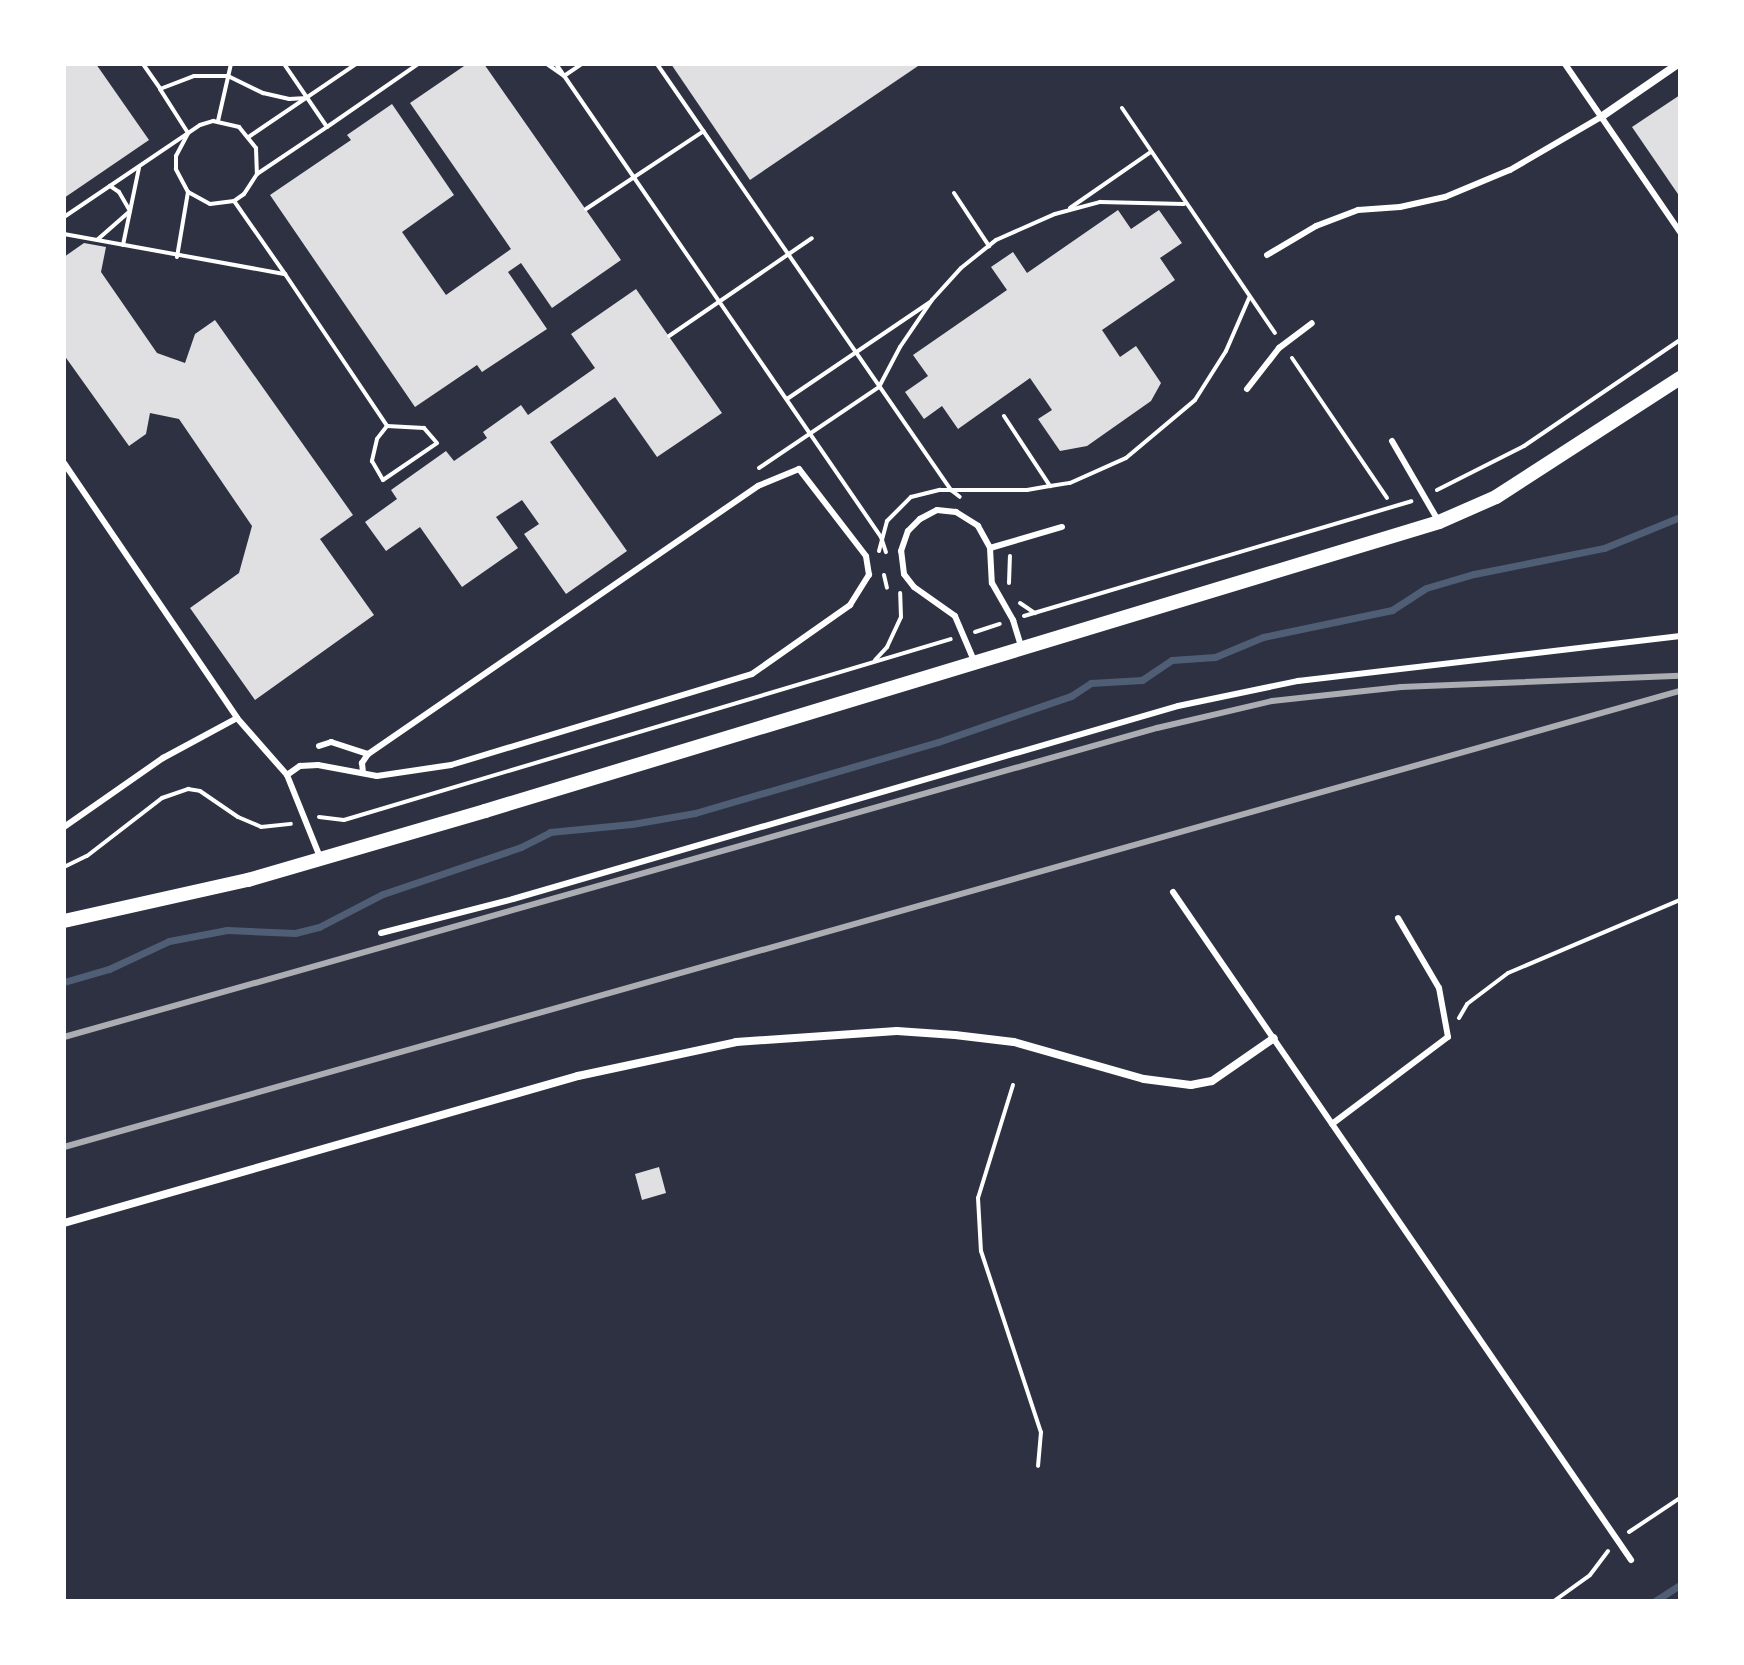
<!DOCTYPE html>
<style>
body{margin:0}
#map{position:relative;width:1744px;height:1665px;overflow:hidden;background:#2d3142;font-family:"Playfair Display",serif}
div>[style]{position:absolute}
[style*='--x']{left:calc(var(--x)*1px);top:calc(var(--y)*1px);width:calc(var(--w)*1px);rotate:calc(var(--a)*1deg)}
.stream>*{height:7px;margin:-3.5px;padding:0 3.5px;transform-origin:3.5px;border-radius:3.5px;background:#4f5d75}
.building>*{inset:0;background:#e0e0e3}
.path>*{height:4px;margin:-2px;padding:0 2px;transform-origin:2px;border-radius:2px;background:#fff}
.service>*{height:6px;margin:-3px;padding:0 3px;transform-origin:3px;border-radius:3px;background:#fff}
.minor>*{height:8px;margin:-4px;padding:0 4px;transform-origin:4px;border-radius:4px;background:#fff}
.tertiary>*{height:14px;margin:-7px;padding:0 7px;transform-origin:7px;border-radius:7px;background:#fff}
.rail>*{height:6px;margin:-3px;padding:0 3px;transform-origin:3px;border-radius:3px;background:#abadb3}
span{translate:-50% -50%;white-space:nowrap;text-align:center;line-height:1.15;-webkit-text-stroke:8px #fff;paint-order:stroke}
.frame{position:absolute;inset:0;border:66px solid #fff;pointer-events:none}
</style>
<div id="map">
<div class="stream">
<div style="--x:64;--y:982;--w:47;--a:-16.1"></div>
<div style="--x:109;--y:969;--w:66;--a:-25"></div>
<div style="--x:169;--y:941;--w:59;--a:-10.7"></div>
<div style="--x:227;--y:930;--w:68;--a:2.5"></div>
<div style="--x:295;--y:933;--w:25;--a:-14"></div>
<div style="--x:319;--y:927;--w:72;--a:-27.3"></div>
<div style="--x:383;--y:894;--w:146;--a:-18.8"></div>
<div style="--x:521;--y:847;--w:33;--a:-27"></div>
<div style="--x:550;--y:832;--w:82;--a:-5.6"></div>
<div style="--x:632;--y:824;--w:64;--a:-9.9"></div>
<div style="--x:695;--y:813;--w:253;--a:-16.3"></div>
<div style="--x:938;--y:742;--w:141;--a:-19.1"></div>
<div style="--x:1071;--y:696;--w:24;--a:-33"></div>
<div style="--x:1091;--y:683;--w:51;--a:-3.4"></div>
<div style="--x:1142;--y:680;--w:36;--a:-34"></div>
<div style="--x:1172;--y:660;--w:43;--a:-4"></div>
<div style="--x:1215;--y:657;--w:52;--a:-22.6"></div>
<div style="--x:1263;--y:637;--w:132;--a:-11.8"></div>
<div style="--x:1392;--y:610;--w:40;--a:-32.9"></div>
<div style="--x:1426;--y:588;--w:50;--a:-16.3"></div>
<div style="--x:1474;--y:574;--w:133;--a:-11.3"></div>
<div style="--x:1604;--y:548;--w:82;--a:-22.2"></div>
<div style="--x:1655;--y:1601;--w:30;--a:-33"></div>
</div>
<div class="building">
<div style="clip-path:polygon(64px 64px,96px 64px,149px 140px,64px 198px)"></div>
<div style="clip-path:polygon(467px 64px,484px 64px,621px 260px,552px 308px,521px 263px,508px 272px,547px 329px,482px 372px,477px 365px,415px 407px,270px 195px,351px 140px,347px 135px,392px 104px,454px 195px,402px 232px,446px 295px,511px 249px,410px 103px)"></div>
<div style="clip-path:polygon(671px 64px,921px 64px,750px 180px)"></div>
<div style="clip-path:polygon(1680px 95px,1680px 197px,1632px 127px)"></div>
<div style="clip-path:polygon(1118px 210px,1131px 229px,1159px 210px,1182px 243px,1160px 258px,1175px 280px,1102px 330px,1120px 357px,1136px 346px,1161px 383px,1151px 401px,1087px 446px,1060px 451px,1038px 419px,1052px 410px,1030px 378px,958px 429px,942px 406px,924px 419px,905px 392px,928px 376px,913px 355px,1007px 290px,991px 267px,1013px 252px,1027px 273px)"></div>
<div style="clip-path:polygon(84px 243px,106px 247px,101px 272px,157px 353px,185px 363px,195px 334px,215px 320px,353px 515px,320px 539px,374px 615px,255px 700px,190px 608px,239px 573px,252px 526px,179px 419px,150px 413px,146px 434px,129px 446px,64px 355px,64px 257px)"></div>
<div style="clip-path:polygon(636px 289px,722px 413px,657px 457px,615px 397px,550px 442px,627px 551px,566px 594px,524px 534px,539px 524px,522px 500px,496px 517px,518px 548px,462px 587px,420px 527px,386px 551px,365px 522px,397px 499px,391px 490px,446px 451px,454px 461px,487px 438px,483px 432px,521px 405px,528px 415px,595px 368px,571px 334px)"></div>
<div style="clip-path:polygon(659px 1167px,666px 1193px,642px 1200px,635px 1174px)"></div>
</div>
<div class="path">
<div style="--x:143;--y:64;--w:29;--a:55"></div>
<div style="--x:547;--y:64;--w:21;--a:35"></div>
<div style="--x:564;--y:76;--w:22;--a:-34"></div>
<div style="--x:556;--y:64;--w:574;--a:55.51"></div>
<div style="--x:881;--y:537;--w:16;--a:72"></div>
<div style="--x:657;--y:64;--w:518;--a:55.39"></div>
<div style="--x:951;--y:490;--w:11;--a:38"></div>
<div style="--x:1122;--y:108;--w:272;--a:55.8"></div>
<div style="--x:218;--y:121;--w:58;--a:-77.2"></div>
<div style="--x:327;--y:127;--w:111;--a:-34.7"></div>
<div style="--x:188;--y:133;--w:52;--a:-122.5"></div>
<div style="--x:160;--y:89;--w:36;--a:-21"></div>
<div style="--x:194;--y:76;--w:34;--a:0"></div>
<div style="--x:228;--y:76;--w:39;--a:26"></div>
<div style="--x:263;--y:93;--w:27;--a:13"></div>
<div style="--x:289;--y:99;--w:18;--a:-3"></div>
<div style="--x:250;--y:136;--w:128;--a:-34.2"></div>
<div style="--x:257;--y:174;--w:84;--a:-33.9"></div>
<div style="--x:327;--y:127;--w:76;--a:-124.3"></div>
<div style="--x:954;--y:193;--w:64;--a:56.6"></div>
<div style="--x:1070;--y:208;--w:98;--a:-34.7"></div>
<div style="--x:586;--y:209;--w:141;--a:-33.5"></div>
<div style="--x:64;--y:217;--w:164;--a:-34.1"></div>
<div style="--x:200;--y:125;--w:14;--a:-17"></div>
<div style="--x:213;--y:121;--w:27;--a:13"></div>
<div style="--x:239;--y:127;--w:27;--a:51"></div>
<div style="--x:256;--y:148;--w:26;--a:88"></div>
<div style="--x:257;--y:174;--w:24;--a:123"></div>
<div style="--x:244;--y:194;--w:12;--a:145"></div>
<div style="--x:234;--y:201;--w:24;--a:173"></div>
<div style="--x:210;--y:204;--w:25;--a:-151"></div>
<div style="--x:188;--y:192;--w:26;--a:-118"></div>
<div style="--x:176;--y:169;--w:13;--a:-90"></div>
<div style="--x:176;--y:156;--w:26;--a:-62"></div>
<div style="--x:64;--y:234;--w:225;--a:10.3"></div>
<div style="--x:285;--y:274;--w:89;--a:-124.9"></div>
<div style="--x:97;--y:240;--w:44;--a:-41.3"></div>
<div style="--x:130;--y:211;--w:22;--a:-120"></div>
<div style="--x:119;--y:192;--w:11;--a:-146"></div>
<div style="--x:123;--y:245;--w:79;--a:-78.3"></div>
<div style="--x:177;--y:257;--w:66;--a:-80.4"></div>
<div style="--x:285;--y:274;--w:183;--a:56.1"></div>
<div style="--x:387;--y:426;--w:16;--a:128"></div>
<div style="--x:377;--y:439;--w:23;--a:103"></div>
<div style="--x:372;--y:461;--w:22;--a:60"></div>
<div style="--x:383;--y:480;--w:65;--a:-34.4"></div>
<div style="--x:437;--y:443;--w:20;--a:-131"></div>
<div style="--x:424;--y:428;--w:37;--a:-177"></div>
<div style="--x:669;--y:336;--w:173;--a:-34.4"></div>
<div style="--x:1292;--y:358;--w:169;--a:55.8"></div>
<div style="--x:787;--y:399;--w:173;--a:-34.1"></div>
<div style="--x:1004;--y:416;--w:84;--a:56.7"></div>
<div style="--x:759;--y:468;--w:145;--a:-34"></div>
<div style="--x:879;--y:387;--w:45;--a:-62.3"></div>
<div style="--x:900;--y:347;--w:57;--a:-55.8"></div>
<div style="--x:932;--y:300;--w:43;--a:-47.8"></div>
<div style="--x:961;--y:268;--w:45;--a:-38.7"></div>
<div style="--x:996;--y:240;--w:64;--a:-23.8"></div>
<div style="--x:1055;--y:214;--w:47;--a:-14.9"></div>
<div style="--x:1100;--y:202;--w:84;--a:1.4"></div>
<div style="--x:1437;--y:490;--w:97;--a:-26.8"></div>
<div style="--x:1524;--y:446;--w:189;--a:-34.2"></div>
<div style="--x:879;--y:551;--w:31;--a:-75"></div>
<div style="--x:887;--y:521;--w:34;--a:-45"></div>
<div style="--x:911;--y:497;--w:30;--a:-14"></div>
<div style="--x:940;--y:490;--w:87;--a:0"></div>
<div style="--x:1027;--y:490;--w:23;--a:-10"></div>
<div style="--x:1050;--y:486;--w:20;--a:-9"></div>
<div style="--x:1070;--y:483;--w:61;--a:-24.1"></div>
<div style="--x:1126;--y:458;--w:90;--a:-40"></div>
<div style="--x:1195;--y:400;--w:58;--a:-57.7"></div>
<div style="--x:1226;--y:351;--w:58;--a:-66.5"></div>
<div style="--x:884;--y:575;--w:13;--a:77"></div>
<div style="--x:1009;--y:583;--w:27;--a:-88"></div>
<div style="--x:1020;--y:603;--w:18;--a:34"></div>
<div style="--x:1024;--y:616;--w:404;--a:-16.5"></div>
<div style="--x:975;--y:632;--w:26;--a:-18"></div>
<div style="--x:875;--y:660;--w:18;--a:-47"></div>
<div style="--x:887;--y:647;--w:33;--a:-65"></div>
<div style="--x:901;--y:617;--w:24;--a:-92"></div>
<div style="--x:319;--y:817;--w:25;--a:7"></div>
<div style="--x:344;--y:820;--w:633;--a:-16.6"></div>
<div style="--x:64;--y:867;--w:25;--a:-26"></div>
<div style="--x:87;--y:856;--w:95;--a:-37.7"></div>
<div style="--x:162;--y:798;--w:28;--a:-19"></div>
<div style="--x:188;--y:789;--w:12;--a:9"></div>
<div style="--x:200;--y:791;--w:46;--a:34.4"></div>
<div style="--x:238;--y:817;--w:25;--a:23"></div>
<div style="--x:261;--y:827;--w:30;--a:-6"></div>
<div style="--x:1459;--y:1018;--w:16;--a:-60"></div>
<div style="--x:1467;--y:1004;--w:51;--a:-37.1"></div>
<div style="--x:1508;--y:973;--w:187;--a:-23"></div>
<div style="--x:1013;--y:1085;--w:118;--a:107.2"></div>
<div style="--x:978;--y:1198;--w:53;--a:86.8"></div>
<div style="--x:981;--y:1251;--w:191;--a:71.7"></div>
<div style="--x:1041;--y:1432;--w:34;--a:95"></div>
<div style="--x:1629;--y:1532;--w:61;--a:-33.7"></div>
<div style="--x:1554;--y:1601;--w:44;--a:-35.8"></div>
<div style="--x:1590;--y:1575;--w:30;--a:-53"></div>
</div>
<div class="service">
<div style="--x:1565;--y:64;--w:204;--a:55.6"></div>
<div style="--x:1267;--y:255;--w:57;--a:-30.6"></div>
<div style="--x:1316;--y:226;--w:45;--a:-20.9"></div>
<div style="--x:1358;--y:210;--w:42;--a:-4.1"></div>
<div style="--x:1400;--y:207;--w:46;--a:-12.5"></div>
<div style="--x:1445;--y:197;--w:70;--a:-22.6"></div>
<div style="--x:1510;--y:170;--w:105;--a:-30.2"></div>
<div style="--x:1247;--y:389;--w:52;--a:-52"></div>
<div style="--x:1279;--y:348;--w:41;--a:-37.1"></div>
<div style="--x:1392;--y:441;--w:94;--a:59.9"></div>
<div style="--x:64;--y:463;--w:308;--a:55.8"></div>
<div style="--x:237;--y:718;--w:76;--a:48.7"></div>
<div style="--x:287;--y:775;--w:88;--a:68.1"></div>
<div style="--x:990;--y:548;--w:75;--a:-16.3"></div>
<div style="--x:975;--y:663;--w:51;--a:-113.1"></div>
<div style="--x:955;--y:616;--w:50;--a:-144.7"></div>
<div style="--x:914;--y:587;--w:16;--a:-128"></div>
<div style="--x:904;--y:574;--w:23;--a:-97"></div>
<div style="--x:901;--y:551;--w:21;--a:-71"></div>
<div style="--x:908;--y:531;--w:17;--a:-45"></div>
<div style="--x:920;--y:519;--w:19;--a:-28"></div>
<div style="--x:937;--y:510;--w:19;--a:6"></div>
<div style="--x:956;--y:512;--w:26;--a:32"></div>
<div style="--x:978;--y:526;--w:25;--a:61"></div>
<div style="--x:990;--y:548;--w:35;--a:87"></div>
<div style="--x:992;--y:583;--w:43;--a:60.4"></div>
<div style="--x:1013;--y:620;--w:30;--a:73"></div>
<div style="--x:319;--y:746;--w:13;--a:-18"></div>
<div style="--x:331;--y:742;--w:39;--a:18"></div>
<div style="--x:287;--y:775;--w:16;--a:-35"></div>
<div style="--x:300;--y:766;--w:18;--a:-3"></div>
<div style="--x:318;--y:765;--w:60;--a:10.6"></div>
<div style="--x:377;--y:776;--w:75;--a:-8.5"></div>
<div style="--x:451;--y:765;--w:314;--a:-16.8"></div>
<div style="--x:752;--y:674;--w:120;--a:-35.1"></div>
<div style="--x:850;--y:605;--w:36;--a:-58"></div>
<div style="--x:869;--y:575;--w:19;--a:-99"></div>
<div style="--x:866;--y:556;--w:110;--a:-127.6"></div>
<div style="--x:799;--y:469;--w:44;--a:157.5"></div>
<div style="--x:758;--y:486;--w:473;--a:145.5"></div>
<div style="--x:368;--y:754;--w:11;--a:124"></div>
<div style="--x:362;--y:763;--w:9;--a:84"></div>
<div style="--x:64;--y:827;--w:121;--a:-34.9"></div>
<div style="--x:163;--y:758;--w:84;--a:-28.4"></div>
<div style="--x:1173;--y:892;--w:810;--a:55.56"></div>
<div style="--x:381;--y:933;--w:136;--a:-14.4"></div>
<div style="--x:513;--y:899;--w:692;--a:-16.18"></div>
<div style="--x:1178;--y:706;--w:123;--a:-11.8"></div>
<div style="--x:1298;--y:681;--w:385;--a:-6.7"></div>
<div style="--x:1332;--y:1124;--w:145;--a:-36.9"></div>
<div style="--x:1448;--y:1037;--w:50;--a:-100.4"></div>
<div style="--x:1439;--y:988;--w:81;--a:-120.4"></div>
</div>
<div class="minor">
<div style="--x:1601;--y:117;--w:93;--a:-34.5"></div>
<div style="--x:64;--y:1223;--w:535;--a:-15.96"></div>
<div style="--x:578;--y:1076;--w:162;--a:-12.1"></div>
<div style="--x:736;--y:1042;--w:161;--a:-3.9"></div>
<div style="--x:897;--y:1031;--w:58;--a:3.9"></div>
<div style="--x:955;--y:1035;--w:59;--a:6.8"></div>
<div style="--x:1014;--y:1042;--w:135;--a:15.9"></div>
<div style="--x:1144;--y:1079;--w:47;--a:7.3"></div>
<div style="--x:1191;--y:1085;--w:21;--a:-11"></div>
<div style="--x:1212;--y:1081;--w:75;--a:-34.7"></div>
</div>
<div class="tertiary">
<div style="--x:64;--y:921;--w:189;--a:-12.6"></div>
<div style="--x:248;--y:880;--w:247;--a:-16.2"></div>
<div style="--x:485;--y:811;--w:997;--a:-16.85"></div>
<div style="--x:1439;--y:522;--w:62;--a:-23.7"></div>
<div style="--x:1496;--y:497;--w:219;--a:-32.9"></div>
</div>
<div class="rail">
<div style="--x:64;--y:1037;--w:1136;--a:-15.79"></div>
<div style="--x:1157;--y:728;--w:118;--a:-13.2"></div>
<div style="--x:1272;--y:701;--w:130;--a:-6.2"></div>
<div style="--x:1401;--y:687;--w:279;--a:-2.3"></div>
<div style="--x:64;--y:1147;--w:1679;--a:-15.76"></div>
</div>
<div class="frame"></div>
</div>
